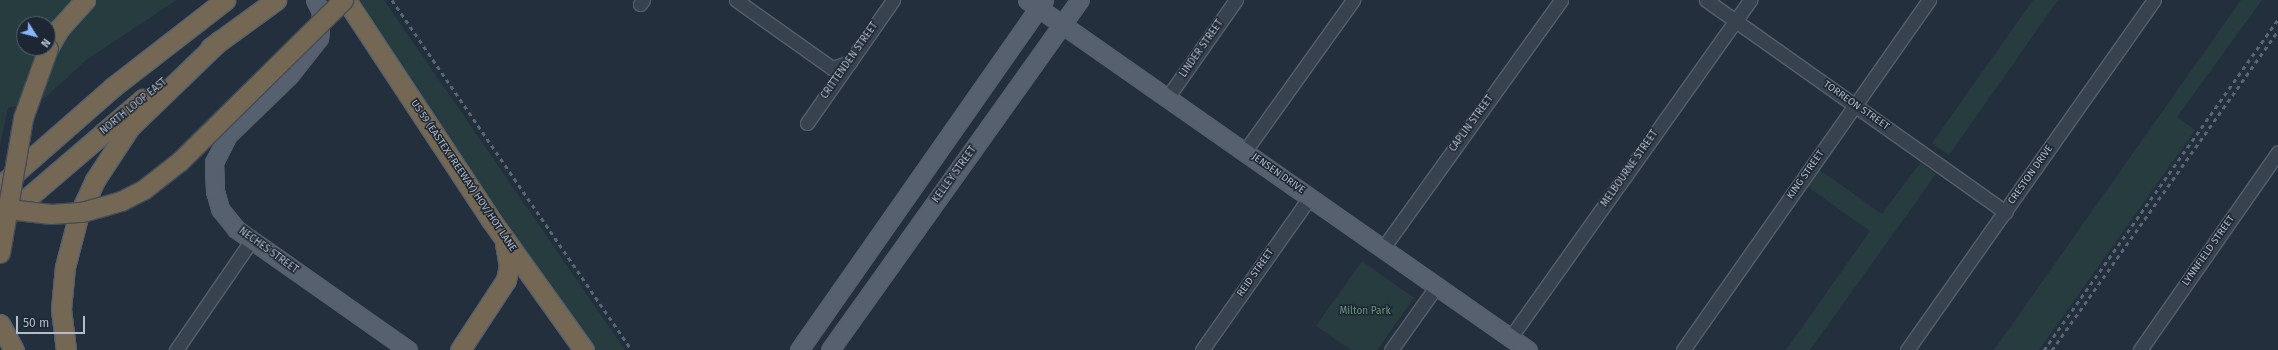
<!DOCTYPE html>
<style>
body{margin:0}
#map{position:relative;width:2278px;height:350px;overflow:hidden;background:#242f3e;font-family:"Fira Sans",sans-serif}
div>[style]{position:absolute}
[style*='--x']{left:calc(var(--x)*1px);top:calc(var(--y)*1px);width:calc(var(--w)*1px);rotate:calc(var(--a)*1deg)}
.green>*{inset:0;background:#263c3f}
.roads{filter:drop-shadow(1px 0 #565f6c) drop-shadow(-1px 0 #565f6c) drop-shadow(0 1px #565f6c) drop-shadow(0 -1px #565f6c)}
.minor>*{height:13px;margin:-6.5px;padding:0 6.5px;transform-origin:6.5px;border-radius:6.5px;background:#38414e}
.major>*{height:17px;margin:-8.5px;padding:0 8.5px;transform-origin:8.5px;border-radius:8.5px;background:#56606e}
.highway>*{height:19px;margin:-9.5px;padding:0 9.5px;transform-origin:9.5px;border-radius:9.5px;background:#746855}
.rail>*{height:3px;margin-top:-1.5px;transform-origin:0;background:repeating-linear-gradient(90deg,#5a6575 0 4px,transparent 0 8px)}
.bridges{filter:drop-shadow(1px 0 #434c59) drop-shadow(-1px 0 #434c59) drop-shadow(0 1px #434c59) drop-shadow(0 -1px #434c59)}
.highway-bridge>*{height:19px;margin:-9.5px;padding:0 9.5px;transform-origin:9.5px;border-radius:9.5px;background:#746855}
span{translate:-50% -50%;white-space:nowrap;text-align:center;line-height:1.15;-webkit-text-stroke:3px #1d2633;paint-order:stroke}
.street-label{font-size:10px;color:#b4bcc9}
.park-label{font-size:10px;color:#6b9a76}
.north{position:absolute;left:16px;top:16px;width:40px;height:40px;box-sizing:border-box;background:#1d2633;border:1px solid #59626f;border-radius:50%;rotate:126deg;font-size:11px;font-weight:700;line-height:16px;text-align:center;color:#b4bcc9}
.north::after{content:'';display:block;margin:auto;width:14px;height:18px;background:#8ab4f8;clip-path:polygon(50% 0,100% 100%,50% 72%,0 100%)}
.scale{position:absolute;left:16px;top:316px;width:69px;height:18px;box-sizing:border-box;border:2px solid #b4bcc9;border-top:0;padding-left:5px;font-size:12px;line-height:14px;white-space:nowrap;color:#b4bcc9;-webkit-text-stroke:3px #1d2633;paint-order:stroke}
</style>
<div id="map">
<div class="green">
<div style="clip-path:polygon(evenodd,0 0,177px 0,86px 60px,45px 98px,8px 108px,0 146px,0 0,24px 24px,48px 24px,48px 48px,24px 48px,24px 24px)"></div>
<div style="clip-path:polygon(354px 0,384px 0,625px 350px,594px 350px)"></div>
<div style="clip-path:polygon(2033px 0,2058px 0,1949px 155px,1932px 143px)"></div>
<div style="clip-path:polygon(2241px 0,2262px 0,2177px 117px,2195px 130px,2039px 350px,1994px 350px)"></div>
<div style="clip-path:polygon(1920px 163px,1936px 174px,1810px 350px,1786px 350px,1870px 231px,1805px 185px,1817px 168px,1882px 214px)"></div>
<div style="clip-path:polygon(1362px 261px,1414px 298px,1377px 350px,1351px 350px,1316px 326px)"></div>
</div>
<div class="roads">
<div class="minor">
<div style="--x:736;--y:0;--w:118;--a:35.3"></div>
<div style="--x:832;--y:68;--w:19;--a:-18"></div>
<div style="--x:1706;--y:0;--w:367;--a:35.3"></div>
<div style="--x:640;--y:4;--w:5;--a:-53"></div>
<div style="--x:1167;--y:98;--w:120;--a:-54.9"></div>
<div style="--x:807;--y:123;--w:150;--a:-55"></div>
<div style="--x:1245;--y:151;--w:186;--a:-54.4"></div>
<div style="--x:1383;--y:248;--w:305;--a:-54.3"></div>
<div style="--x:1510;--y:338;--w:415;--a:-54.6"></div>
<div style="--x:176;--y:350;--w:132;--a:-55.5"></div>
<div style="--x:1202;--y:350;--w:187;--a:-54.8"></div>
<div style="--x:1391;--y:350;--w:77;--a:-54.5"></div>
<div style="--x:1683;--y:350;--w:428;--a:-54.9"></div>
<div style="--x:1907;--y:350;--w:428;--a:-54.8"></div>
<div style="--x:2140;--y:350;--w:241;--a:-55.1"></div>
</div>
<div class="major">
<div style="--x:315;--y:0;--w:13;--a:63"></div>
<div style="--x:321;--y:12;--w:26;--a:94"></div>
<div style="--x:319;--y:38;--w:48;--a:128.3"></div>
<div style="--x:289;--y:76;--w:85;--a:136"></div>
<div style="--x:228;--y:135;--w:30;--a:117"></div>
<div style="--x:214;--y:162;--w:29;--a:88"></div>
<div style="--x:215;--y:191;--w:19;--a:74"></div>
<div style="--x:220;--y:209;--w:26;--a:51"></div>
<div style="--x:236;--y:229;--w:210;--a:35.1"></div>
<div style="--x:1027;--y:0;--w:611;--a:34.94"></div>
<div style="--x:799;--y:350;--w:427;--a:-55"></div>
<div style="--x:830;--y:350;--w:430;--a:-54.5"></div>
</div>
<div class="highway">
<div style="--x:346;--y:0;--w:263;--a:56.6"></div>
<div style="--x:491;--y:220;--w:160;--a:54.4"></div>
<div style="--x:48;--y:48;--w:22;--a:-60"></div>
<div style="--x:59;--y:29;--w:39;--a:-48"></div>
<div style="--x:210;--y:48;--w:82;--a:-36"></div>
<div style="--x:0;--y:186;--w:150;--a:-41.2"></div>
<div style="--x:113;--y:87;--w:142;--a:-37.8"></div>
<div style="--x:4;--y:218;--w:183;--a:-40.6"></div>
<div style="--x:0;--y:324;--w:30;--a:62"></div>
<div style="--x:66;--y:350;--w:41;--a:-97"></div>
<div style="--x:61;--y:309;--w:42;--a:-84.6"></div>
<div style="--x:65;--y:267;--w:52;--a:-75.4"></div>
<div style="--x:78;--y:217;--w:41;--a:-65.3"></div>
<div style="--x:95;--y:180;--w:64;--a:-56.6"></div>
<div style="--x:130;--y:127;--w:125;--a:-44"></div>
<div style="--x:460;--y:350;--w:84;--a:-56.7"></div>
<div style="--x:506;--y:280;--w:14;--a:-78"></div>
<div style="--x:509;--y:266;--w:23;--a:-100"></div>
</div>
</div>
<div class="rail">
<div style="--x:392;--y:0;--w:424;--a:55.6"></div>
<div style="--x:2044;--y:350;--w:405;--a:-54.7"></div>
<div style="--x:2052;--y:350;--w:391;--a:-54.7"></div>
</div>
<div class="bridges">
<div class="highway-bridge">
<div style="--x:0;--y:208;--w:51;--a:6.7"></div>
<div style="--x:51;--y:214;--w:31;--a:-4"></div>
<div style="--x:82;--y:212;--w:41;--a:-15.8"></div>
<div style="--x:121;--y:201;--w:25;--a:-27"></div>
<div style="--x:143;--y:190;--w:47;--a:-38.1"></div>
<div style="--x:180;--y:161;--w:229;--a:-44.6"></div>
<div style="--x:0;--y:253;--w:137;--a:-80.3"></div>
<div style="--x:23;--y:118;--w:74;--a:-70.3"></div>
</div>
</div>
<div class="street-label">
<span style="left:1202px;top:49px;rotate:-55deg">LINDER STREET</span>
<span style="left:850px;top:61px;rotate:-55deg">CRITTENDEN STREET</span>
<span style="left:1856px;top:106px;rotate:35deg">TORREON STREET</span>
<span style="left:134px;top:107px;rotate:-39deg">NORTH LOOP EAST</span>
<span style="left:1472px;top:124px;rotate:-54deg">CAPLIN STREET</span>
<span style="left:1630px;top:169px;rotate:-55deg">MELBOURNE STREET</span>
<span style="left:1278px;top:174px;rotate:35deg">JENSEN DRIVE</span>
<span style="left:955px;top:175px;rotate:-54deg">KELLEY STREET</span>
<span style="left:1806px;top:175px;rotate:-55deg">KING STREET</span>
<span style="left:2031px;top:175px;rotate:-55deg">CRESTON DRIVE</span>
<span style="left:463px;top:176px;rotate:56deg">US 59 (EASTEX FREEWAY) HOV/HOT LANE</span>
<span style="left:268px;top:251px;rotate:36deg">NECHES STREET</span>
<span style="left:2209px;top:251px;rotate:-55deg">LYNNFIELD STREET</span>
<span style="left:1256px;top:273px;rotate:-55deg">REID STREET</span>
</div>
<div class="park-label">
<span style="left:1365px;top:312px">Milton Park</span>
</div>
<div class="north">N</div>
<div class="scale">50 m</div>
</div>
